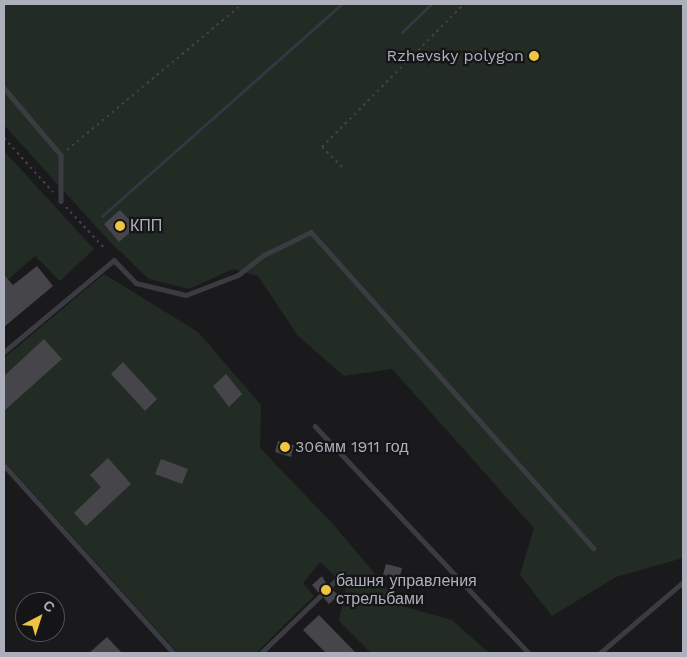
<!DOCTYPE html>
<meta charset="utf-8">
<style>
body{margin:0}
#map{position:relative;width:687px;height:657px;overflow:hidden;background:#1a1a1d;font-family:"Work Sans",sans-serif}
div>[style]{position:absolute}
[style*='--x']{left:calc(var(--x)*1px);top:calc(var(--y)*1px);width:calc(var(--w)*1px);rotate:calc(var(--a)*1deg)}
.green>*{inset:0;background:#222b24}
.stream>*{height:3px;margin:-1.5px;padding:0 1.5px;transform-origin:1.5px;border-radius:1.5px;background:#303841}
.building>*{inset:0;background:#45454a}
.path>*{height:2px;margin-top:-1px;transform-origin:0;background:repeating-linear-gradient(90deg,#414349 0 2.5px,transparent 0 6.5px)}
.service>*{height:4.5px;margin:-2.25px;padding:0 2.25px;transform-origin:2.25px;border-radius:2.25px;background:#3b3c42}
.dots>*{width:14px;height:14px;translate:-50% -50%;box-sizing:border-box;border:2px solid #151518;border-radius:50%}
span{translate:-50% -50%;white-space:nowrap;text-align:center;line-height:1.15;-webkit-text-stroke:4.5px #151518;paint-order:stroke}
.poi-label{font-size:16px;color:#adb0bc}
.right{translate:-100% -50%;text-align:right}
.left{translate:0 -50%;text-align:left}
.frame{position:absolute;inset:0;border:5px solid #adb0bc;pointer-events:none}
.north{position:absolute;left:15px;top:592px;width:50px;height:50px;box-sizing:border-box;background:#151518;border:1px solid #52535a;border-radius:50%;rotate:40deg;font-size:14px;font-weight:700;line-height:20px;text-align:center;color:#adb0bc}
.north::after{content:'';display:block;margin:auto;width:18px;height:22px;background:#f0c43f;clip-path:polygon(50% 0,100% 100%,50% 72%,0 100%)}
</style>
<div id="map">
<div class="green">
<div style="clip-path:polygon(4px 4px,683px 4px,683px 558px,616px 577px,552px 616px,520px 575px,534px 528px,392px 369px,344px 376px,298px 336px,258px 276px,233px 269px,189px 289px,149px 279px,109px 241px,4px 125px)"></div>
<div style="clip-path:polygon(4px 151px,94px 249px,60px 281px,35px 256px,4px 283px)"></div>
<div style="clip-path:polygon(104px 274px,198px 332px,261px 405px,260px 448px,332px 523px,402px 606px,452px 620px,489px 653px,371px 653px,339px 621px,346px 587px,320px 562px,303px 583px,314px 596px,256px 653px,178px 653px,4px 461px,4px 358px)"></div>
</div>
<div class="stream">
<div style="--x:402;--y:32;--w:40;--a:-44"></div>
<div style="--x:102;--y:216;--w:320;--a:-41.5"></div>
</div>
<div class="building">
<div style="clip-path:polygon(120px 210px,136px 227px,119px 242px,104px 224px)"></div>
<div style="clip-path:polygon(37px 266px,53px 286px,4px 327px,4px 275px,13px 285px)"></div>
<div style="clip-path:polygon(44px 339px,62px 359px,4px 411px,4px 376px)"></div>
<div style="clip-path:polygon(123px 362px,157px 399px,145px 411px,111px 374px)"></div>
<div style="clip-path:polygon(226px 374px,242px 394px,229px 407px,213px 386px)"></div>
<div style="clip-path:polygon(278px 441px,294px 445px,291px 457px,275px 452px)"></div>
<div style="clip-path:polygon(108px 458px,131px 484px,86px 526px,74px 513px,101px 487px,90px 475px)"></div>
<div style="clip-path:polygon(161px 459px,188px 469px,182px 484px,155px 474px)"></div>
<div style="clip-path:polygon(386px 564px,402px 568px,399px 580px,383px 575px)"></div>
<div style="clip-path:polygon(322px 576px,328px 587px,339px 595px,329px 604px,324px 598px,324px 593px,318px 592px,312px 585px)"></div>
<div style="clip-path:polygon(319px 615px,356px 653px,326px 653px,303px 630px)"></div>
<div style="clip-path:polygon(107px 637px,122px 653px,89px 653px)"></div>
</div>
<div class="path">
<div style="--x:4;--y:138;--w:73;--a:47.8"></div>
<div style="--x:67;--y:150;--w:228;--a:-39.8"></div>
<div style="--x:342;--y:167;--w:28;--a:-135"></div>
<div style="--x:322;--y:147;--w:202;--a:-45.2"></div>
<div style="--x:66;--y:207;--w:57;--a:47.1"></div>
</div>
<div class="service">
<div style="--x:4;--y:88;--w:88;--a:49.6"></div>
<div style="--x:61;--y:155;--w:46;--a:90"></div>
<div style="--x:4;--y:352;--w:143;--a:-39.9"></div>
<div style="--x:114;--y:260;--w:32;--a:46"></div>
<div style="--x:136;--y:283;--w:51;--a:13.5"></div>
<div style="--x:186;--y:295;--w:56;--a:-21"></div>
<div style="--x:238;--y:275;--w:33;--a:-38"></div>
<div style="--x:264;--y:255;--w:52;--a:-26.1"></div>
<div style="--x:311;--y:232;--w:424;--a:48.2"></div>
<div style="--x:315;--y:426;--w:312;--a:46.7"></div>
<div style="--x:4;--y:465;--w:253;--a:47.9"></div>
<div style="--x:331;--y:585;--w:18;--a:-45"></div>
<div style="--x:261;--y:653;--w:83;--a:-44"></div>
<div style="--x:600;--y:653;--w:109;--a:-40.5"></div>
</div>
<div class="dots">
<div style="left:534px;top:56px;background:#f0c43f"></div>
<div style="left:120px;top:226px;background:#f0c43f"></div>
<div style="left:285px;top:447px;background:#f0c43f"></div>
<div style="left:326px;top:590px;background:#f0c43f"></div>
</div>
<div class="poi-label">
<span class="right" style="left:524px;top:56px">Rzhevsky polygon</span>
<span class="left" style="left:130px;top:226px">КПП</span>
<span class="left" style="left:295px;top:447px">306мм 1911 год</span>
<span class="left" style="left:336px;top:590px">башня управления<br>стрельбами</span>
</div>
<div class="frame"></div>
<div class="north">С</div>
</div>
